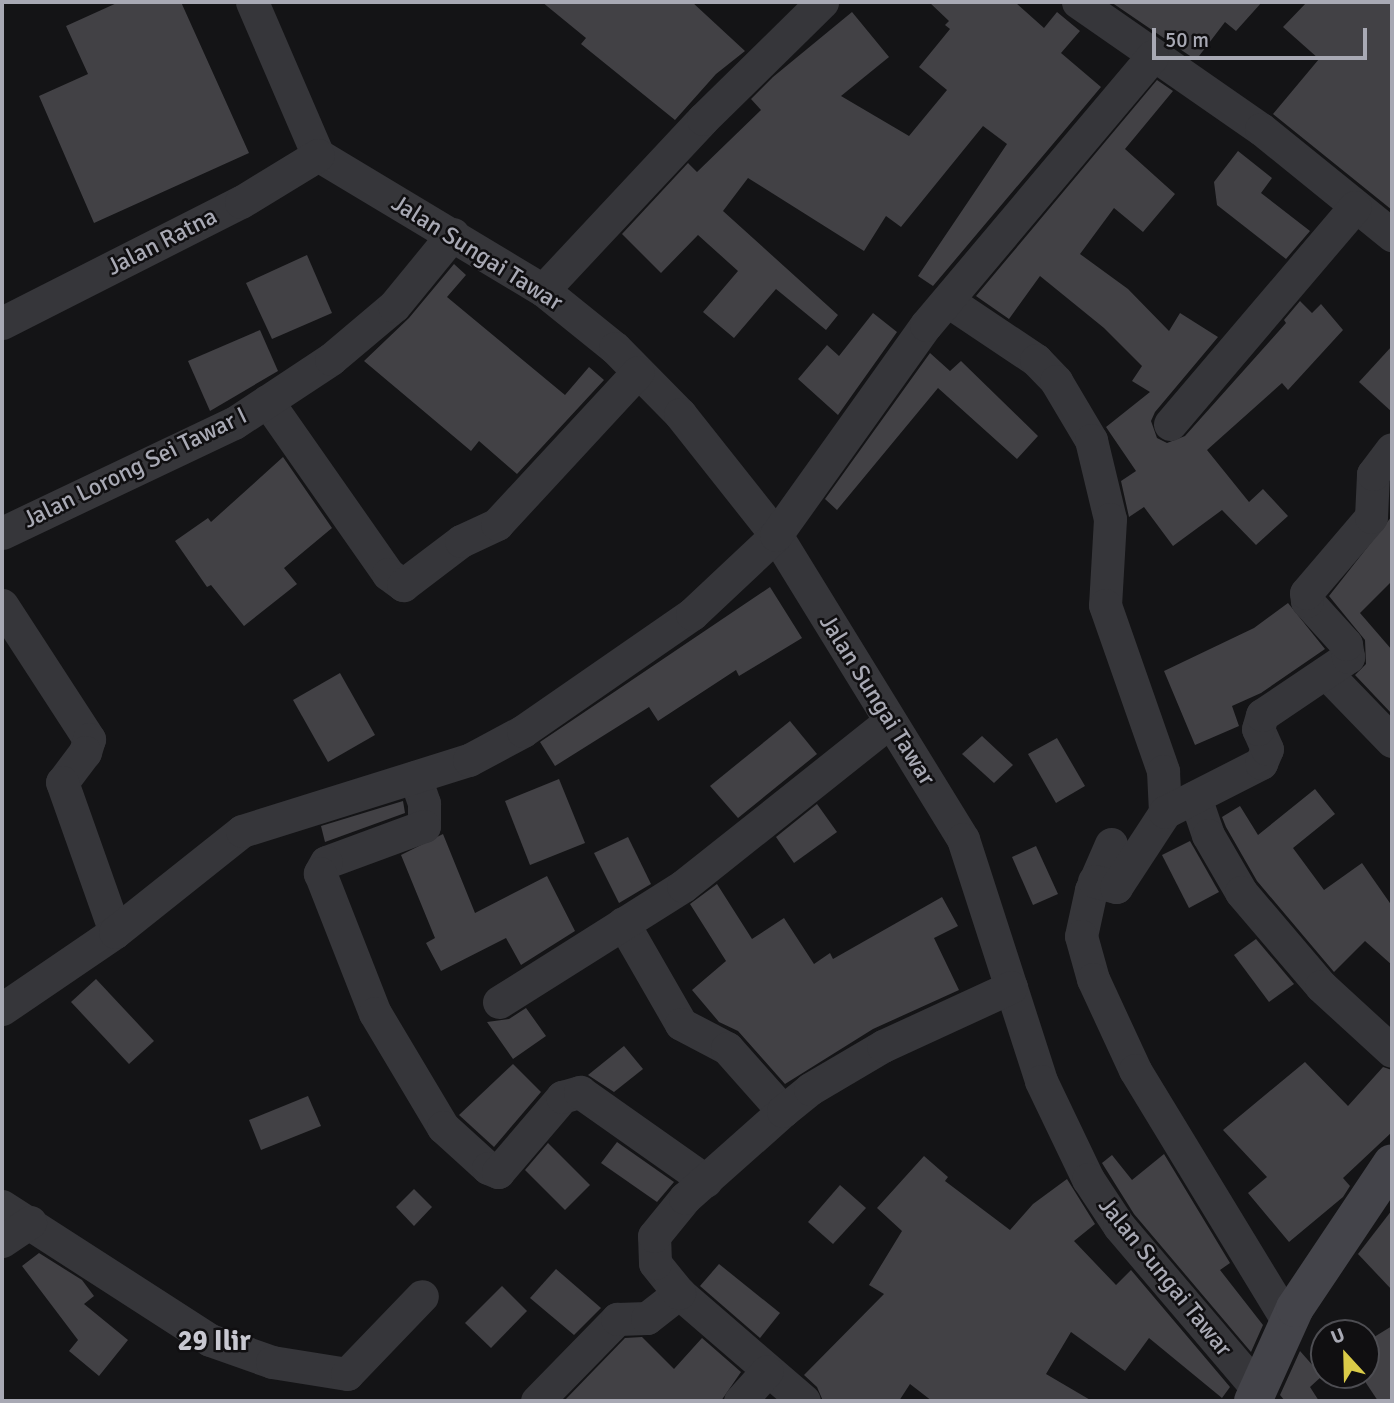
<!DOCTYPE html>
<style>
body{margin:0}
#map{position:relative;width:1394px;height:1403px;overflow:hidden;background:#141416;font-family:Signika,sans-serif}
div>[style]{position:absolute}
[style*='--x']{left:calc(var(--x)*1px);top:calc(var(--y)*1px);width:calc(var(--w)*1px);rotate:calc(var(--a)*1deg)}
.building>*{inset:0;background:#424145}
.street>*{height:33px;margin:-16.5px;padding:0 16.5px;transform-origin:16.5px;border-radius:16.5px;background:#36363a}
.secondary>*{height:38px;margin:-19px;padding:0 19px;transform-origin:19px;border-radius:19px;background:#44444a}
span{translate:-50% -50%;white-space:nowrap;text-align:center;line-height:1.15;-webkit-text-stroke:5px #100f11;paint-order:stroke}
.street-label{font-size:24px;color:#a8a9b4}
.quarter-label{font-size:28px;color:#c8c8d1;font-weight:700}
.frame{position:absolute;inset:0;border:4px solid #a8a9b4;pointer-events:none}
.north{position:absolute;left:1310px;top:1319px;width:70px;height:70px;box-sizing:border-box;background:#100f11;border:2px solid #4d4d52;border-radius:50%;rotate:338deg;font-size:19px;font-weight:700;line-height:28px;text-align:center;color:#a8a9b4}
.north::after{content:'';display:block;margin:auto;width:24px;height:32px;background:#dacb48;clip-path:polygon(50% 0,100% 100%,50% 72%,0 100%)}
.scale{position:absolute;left:1152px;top:28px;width:215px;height:32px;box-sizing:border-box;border:4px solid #a8a9b4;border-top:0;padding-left:9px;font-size:21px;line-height:24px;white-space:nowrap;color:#a8a9b4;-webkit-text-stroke:5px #100f11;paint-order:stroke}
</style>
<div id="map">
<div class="building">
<div style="clip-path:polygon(119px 2px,181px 2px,249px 153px,94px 223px,39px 96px,88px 74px,66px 26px)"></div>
<div style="clip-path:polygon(542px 2px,692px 2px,745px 51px,716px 74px,675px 120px,581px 44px,586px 38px)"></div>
<div style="clip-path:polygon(929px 2px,1015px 2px,1044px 28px,1057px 12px,1080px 31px,1061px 53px,1101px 87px,933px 286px,918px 276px,1007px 144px,983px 126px,901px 227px,886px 216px,864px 251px,748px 178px,723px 211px,838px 315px,826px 330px,776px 289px,734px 338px,703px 312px,738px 271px,698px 235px,661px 273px,622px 234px,688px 163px,697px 172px,761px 110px,751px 99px,773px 77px,852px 12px,889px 57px,841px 96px,909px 136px,947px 90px,919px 67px,950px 29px,945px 25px,949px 21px)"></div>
<div style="clip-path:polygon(1111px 2px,1262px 2px,1236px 31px,1225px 22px,1196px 60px)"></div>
<div style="clip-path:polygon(1307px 2px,1392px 2px,1392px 210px,1273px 114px,1319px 59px,1283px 27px)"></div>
<div style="clip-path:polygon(1157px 80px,1173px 91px,1125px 149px,1175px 194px,1143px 232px,1114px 208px,1080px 254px,1128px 289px,1169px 331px,1180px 313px,1218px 337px,1155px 412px,1151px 421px,1157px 438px,1167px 443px,1185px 436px,1286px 323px,1284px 320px,1300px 301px,1312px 313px,1321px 304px,1343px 330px,1288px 390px,1282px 383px,1207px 450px,1249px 502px,1263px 489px,1288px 516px,1256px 545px,1222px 510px,1173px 546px,1144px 507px,1129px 517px,1121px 481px,1136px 471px,1106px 427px,1150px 392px,1132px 381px,1142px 366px,1104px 328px,1040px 276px,1009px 319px,976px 296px)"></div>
<div style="clip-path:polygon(1238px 151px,1272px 178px,1261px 193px,1310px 231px,1286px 259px,1217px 205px,1214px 182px)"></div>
<div style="clip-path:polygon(307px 255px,332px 313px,272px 339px,246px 283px)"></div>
<div style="clip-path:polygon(454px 264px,466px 275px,447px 297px,565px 395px,589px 367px,604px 380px,517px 474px,479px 441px,471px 451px,364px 361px,409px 318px)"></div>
<div style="clip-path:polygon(873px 313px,897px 332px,838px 415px,798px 379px,827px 345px,839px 356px)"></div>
<div style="clip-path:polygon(260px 330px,278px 371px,210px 411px,188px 361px)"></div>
<div style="clip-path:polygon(1392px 346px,1392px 412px,1359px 382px)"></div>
<div style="clip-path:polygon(930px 353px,950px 371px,961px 361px,1038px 436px,1017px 459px,938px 388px,837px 510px,825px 499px)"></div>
<div style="clip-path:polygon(283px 457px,332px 528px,284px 568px,297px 584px,244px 626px,211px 585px,207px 587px,175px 541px,208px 518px,211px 522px)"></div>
<div style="clip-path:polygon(1392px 516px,1392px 581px,1360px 613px,1392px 650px,1392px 714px,1355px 675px,1366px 664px,1365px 640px,1329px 596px)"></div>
<div style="clip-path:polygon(770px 587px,802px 638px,739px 676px,736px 670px,658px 721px,649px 707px,555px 766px,540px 742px)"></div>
<div style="clip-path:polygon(1288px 603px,1325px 649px,1261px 693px,1232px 706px,1239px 726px,1195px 745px,1164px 671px,1254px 628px)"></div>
<div style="clip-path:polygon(340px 673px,375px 735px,328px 762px,293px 700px)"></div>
<div style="clip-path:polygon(790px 721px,817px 754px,738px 818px,710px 786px)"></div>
<div style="clip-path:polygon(982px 736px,1013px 765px,994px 783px,962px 754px)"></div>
<div style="clip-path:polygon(1057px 738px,1085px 786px,1056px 803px,1028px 754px)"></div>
<div style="clip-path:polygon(559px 779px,585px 843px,530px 865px,505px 801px)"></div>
<div style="clip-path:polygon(1315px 789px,1335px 814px,1293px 848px,1324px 890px,1362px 863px,1392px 906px,1392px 965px,1365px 941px,1334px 972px,1257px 881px,1226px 827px,1222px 817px,1240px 806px,1258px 835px)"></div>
<div style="clip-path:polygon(403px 801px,405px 813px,325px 842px,321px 826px)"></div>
<div style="clip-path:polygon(817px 804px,837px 832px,794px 863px,776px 837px)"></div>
<div style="clip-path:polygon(443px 834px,475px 913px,547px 876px,575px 931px,521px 965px,506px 938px,441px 971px,426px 943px,435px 938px,401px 855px)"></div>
<div style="clip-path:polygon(628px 837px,651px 884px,619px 903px,594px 853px)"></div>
<div style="clip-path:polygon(1190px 841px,1219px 892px,1189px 908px,1162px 855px)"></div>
<div style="clip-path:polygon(1036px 846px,1058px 894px,1033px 905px,1012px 857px)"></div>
<div style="clip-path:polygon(717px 884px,752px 939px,784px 918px,814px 964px,830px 953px,833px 959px,942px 897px,958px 926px,934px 938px,959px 990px,873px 1029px,785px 1084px,738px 1031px,719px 1022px,692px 990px,726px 961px,690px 904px)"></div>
<div style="clip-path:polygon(1256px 939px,1294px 984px,1269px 1002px,1234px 955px)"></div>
<div style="clip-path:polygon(96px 979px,154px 1041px,129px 1064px,71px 1002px)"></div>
<div style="clip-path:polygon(526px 1008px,546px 1036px,513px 1059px,487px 1022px,509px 1019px)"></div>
<div style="clip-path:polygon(624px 1046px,643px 1069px,614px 1092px,588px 1075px)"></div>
<div style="clip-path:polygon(1305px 1062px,1348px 1106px,1383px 1067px,1392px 1070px,1392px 1132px,1343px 1178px,1350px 1186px,1343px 1197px,1289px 1242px,1248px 1193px,1267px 1177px,1223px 1130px)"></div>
<div style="clip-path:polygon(513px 1064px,541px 1092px,494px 1147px,459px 1115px)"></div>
<div style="clip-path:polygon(308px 1096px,321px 1126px,261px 1150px,249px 1120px)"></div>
<div style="clip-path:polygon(617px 1142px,674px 1182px,657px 1202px,601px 1163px)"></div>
<div style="clip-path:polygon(548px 1143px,590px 1185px,565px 1210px,525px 1170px)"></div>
<div style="clip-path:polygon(1164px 1154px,1230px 1263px,1220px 1270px,1263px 1325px,1251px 1352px,1134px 1214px,1102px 1163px,1112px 1155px,1132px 1180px)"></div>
<div style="clip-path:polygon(924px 1156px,948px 1177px,945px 1181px,1010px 1230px,1033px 1204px,1067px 1179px,1095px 1224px,1074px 1241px,1116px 1285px,1131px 1270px,1230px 1387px,1222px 1398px,1149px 1338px,1125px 1371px,1071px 1332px,1046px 1374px,1092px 1401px,932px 1401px,910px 1384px,899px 1401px,823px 1401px,817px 1387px,804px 1375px,884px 1294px,869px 1285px,902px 1231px,877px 1208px)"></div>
<div style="clip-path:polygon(840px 1185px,866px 1208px,833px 1244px,808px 1222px)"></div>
<div style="clip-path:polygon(414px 1189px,432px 1207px,414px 1226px,396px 1207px)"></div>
<div style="clip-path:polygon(1392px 1210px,1392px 1290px,1358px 1254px)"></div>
<div style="clip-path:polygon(39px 1253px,82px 1280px,94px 1296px,84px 1304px,128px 1340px,99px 1376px,69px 1351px,78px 1340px,22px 1266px)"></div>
<div style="clip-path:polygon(719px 1264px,780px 1313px,760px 1338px,700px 1286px)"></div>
<div style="clip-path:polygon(556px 1269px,601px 1308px,574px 1335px,530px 1298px)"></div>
<div style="clip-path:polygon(502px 1286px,527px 1311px,491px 1348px,465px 1323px)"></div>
<div style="clip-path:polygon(1392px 1326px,1392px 1401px,1378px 1401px,1366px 1383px,1366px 1342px)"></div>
<div style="clip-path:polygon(642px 1337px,674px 1369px,702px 1338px,741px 1372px,721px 1401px,564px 1401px,625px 1338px)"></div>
<div style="clip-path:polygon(1300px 1351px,1322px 1376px,1310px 1387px,1319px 1401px,1285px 1401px,1280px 1395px)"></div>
</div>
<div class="street">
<div style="--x:252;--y:2;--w:167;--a:66.7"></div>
<div style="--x:1078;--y:2;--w:223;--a:34.8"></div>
<div style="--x:1261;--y:129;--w:169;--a:39"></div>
<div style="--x:318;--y:155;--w:262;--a:31"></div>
<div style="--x:543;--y:290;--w:92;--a:38.9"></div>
<div style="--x:615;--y:348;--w:93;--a:45.4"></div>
<div style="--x:680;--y:414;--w:154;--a:51.6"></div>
<div style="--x:776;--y:535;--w:357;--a:58.4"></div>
<div style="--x:963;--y:839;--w:254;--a:72.1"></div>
<div style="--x:1041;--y:1081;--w:109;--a:64.4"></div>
<div style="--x:1088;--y:1179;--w:56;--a:56.6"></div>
<div style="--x:1119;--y:1226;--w:213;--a:49.6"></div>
<div style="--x:543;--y:290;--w:234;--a:-46.9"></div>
<div style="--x:703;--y:119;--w:167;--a:-44.5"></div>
<div style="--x:948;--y:301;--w:106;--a:33.8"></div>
<div style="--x:1036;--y:360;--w:29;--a:46"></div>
<div style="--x:1056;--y:381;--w:69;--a:59.3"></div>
<div style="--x:1091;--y:440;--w:81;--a:76.5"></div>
<div style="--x:1110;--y:519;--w:86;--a:93.3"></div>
<div style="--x:1105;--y:605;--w:176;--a:70.7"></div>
<div style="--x:1163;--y:771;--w:41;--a:87.2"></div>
<div style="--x:2;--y:323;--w:268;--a:-26.9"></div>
<div style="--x:241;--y:202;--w:90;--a:-31.4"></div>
<div style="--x:267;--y:401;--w:211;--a:55"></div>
<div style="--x:388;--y:574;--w:19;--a:36"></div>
<div style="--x:403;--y:585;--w:73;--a:-37.2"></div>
<div style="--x:461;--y:541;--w:40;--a:-25"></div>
<div style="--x:497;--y:524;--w:207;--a:-47.2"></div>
<div style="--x:1170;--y:424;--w:285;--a:-49.6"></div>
<div style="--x:2;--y:533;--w:257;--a:-25.4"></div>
<div style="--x:234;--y:423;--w:116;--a:-33.4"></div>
<div style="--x:331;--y:359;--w:82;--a:-40.1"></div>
<div style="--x:394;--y:306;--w:93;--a:-50.7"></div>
<div style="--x:2;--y:605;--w:160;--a:57"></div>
<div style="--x:89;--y:739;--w:14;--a:107"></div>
<div style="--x:85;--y:752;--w:38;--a:127"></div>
<div style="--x:62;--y:782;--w:159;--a:70.5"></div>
<div style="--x:115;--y:932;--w:137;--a:145.7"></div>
<div style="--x:1326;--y:673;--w:95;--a:45.9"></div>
<div style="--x:415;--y:777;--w:28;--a:71"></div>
<div style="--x:424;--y:803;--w:23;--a:90"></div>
<div style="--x:424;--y:826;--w:104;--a:159.8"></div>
<div style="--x:326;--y:862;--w:13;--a:119"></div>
<div style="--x:320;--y:873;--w:150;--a:68.6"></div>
<div style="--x:375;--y:1013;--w:133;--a:59.2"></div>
<div style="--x:443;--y:1127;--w:61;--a:42.3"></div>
<div style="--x:488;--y:1168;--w:11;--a:22"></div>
<div style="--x:498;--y:1172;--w:99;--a:-49.5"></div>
<div style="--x:562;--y:1097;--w:19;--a:-16"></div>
<div style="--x:580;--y:1092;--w:154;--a:35.2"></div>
<div style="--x:1195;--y:797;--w:40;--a:71.1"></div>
<div style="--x:1208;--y:835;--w:66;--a:59.9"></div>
<div style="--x:1241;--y:892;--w:123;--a:49.6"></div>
<div style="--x:1321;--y:986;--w:96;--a:42.5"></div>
<div style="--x:1111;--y:844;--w:50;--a:113.5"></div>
<div style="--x:1091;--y:890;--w:47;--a:102.3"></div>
<div style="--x:1081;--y:936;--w:45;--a:74.4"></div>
<div style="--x:1093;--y:979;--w:100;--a:65.2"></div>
<div style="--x:1135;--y:1070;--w:295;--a:58.7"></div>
<div style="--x:1094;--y:881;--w:23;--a:15"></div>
<div style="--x:1116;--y:887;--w:90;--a:-56.8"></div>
<div style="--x:1165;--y:812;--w:108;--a:-27"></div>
<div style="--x:1261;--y:763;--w:15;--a:-67"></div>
<div style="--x:1267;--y:749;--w:22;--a:-114"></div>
<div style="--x:1258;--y:729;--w:15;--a:-74"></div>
<div style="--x:1262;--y:715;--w:104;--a:-34"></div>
<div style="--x:1348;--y:657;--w:13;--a:-99"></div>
<div style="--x:1346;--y:644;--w:58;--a:-132.2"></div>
<div style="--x:1307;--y:601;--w:8;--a:-97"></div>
<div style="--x:1306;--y:593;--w:100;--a:-49.5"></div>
<div style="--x:1371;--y:517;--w:43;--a:-87.3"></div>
<div style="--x:1373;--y:474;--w:31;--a:-53"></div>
<div style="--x:623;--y:923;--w:116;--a:60.1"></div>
<div style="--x:681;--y:1024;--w:52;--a:27.6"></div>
<div style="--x:727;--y:1048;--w:84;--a:48.4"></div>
<div style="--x:115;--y:932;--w:162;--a:-38.5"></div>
<div style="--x:242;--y:831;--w:238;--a:-17.4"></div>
<div style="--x:469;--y:760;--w:61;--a:-28.2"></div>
<div style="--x:523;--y:731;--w:206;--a:-34.7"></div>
<div style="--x:692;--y:614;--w:115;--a:-43.2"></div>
<div style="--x:776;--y:535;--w:258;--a:-54.5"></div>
<div style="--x:926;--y:325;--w:351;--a:-49.9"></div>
<div style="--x:499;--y:1002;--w:218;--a:-32.2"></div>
<div style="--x:683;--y:886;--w:263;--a:-38.5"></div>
<div style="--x:2;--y:1206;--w:247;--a:32.8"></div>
<div style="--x:210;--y:1340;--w:66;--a:19.5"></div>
<div style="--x:272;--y:1362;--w:76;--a:9.1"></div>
<div style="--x:347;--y:1374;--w:108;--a:-46.1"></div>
<div style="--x:2;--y:1241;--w:34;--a:-34"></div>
<div style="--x:679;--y:1293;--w:165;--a:40.8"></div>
<div style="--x:537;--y:1401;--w:115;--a:-45.7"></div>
<div style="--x:617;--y:1319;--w:30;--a:-2"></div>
<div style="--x:647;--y:1318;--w:41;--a:-38"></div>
<div style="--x:679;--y:1293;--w:38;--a:-129"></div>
<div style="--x:655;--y:1263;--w:27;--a:-92"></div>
<div style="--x:654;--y:1236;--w:49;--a:-50.8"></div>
<div style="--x:685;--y:1198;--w:131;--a:-41.6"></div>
<div style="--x:783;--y:1111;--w:35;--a:-39"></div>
<div style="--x:810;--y:1089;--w:85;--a:-30.5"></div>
<div style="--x:883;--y:1046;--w:141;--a:-24.7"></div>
<div style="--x:740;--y:1401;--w:40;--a:-48"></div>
</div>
<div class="secondary">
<div style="--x:1253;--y:1401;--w:102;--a:-65.7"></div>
<div style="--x:1295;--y:1308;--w:174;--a:-56.2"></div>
</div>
<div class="street-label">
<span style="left:162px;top:242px;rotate:-27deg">Jalan Ratna</span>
<span style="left:477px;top:253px;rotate:32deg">Jalan Sungai Tawar</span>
<span style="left:135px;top:468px;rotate:-26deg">Jalan Lorong Sei Tawar I</span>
<span style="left:877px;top:700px;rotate:58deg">Jalan Sungai Tawar</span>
<span style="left:1165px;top:1277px;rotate:51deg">Jalan Sungai Tawar</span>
</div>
<div class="quarter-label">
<span style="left:214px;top:1341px">29 Ilir</span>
</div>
<div class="frame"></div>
<div class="north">U</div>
<div class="scale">50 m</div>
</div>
